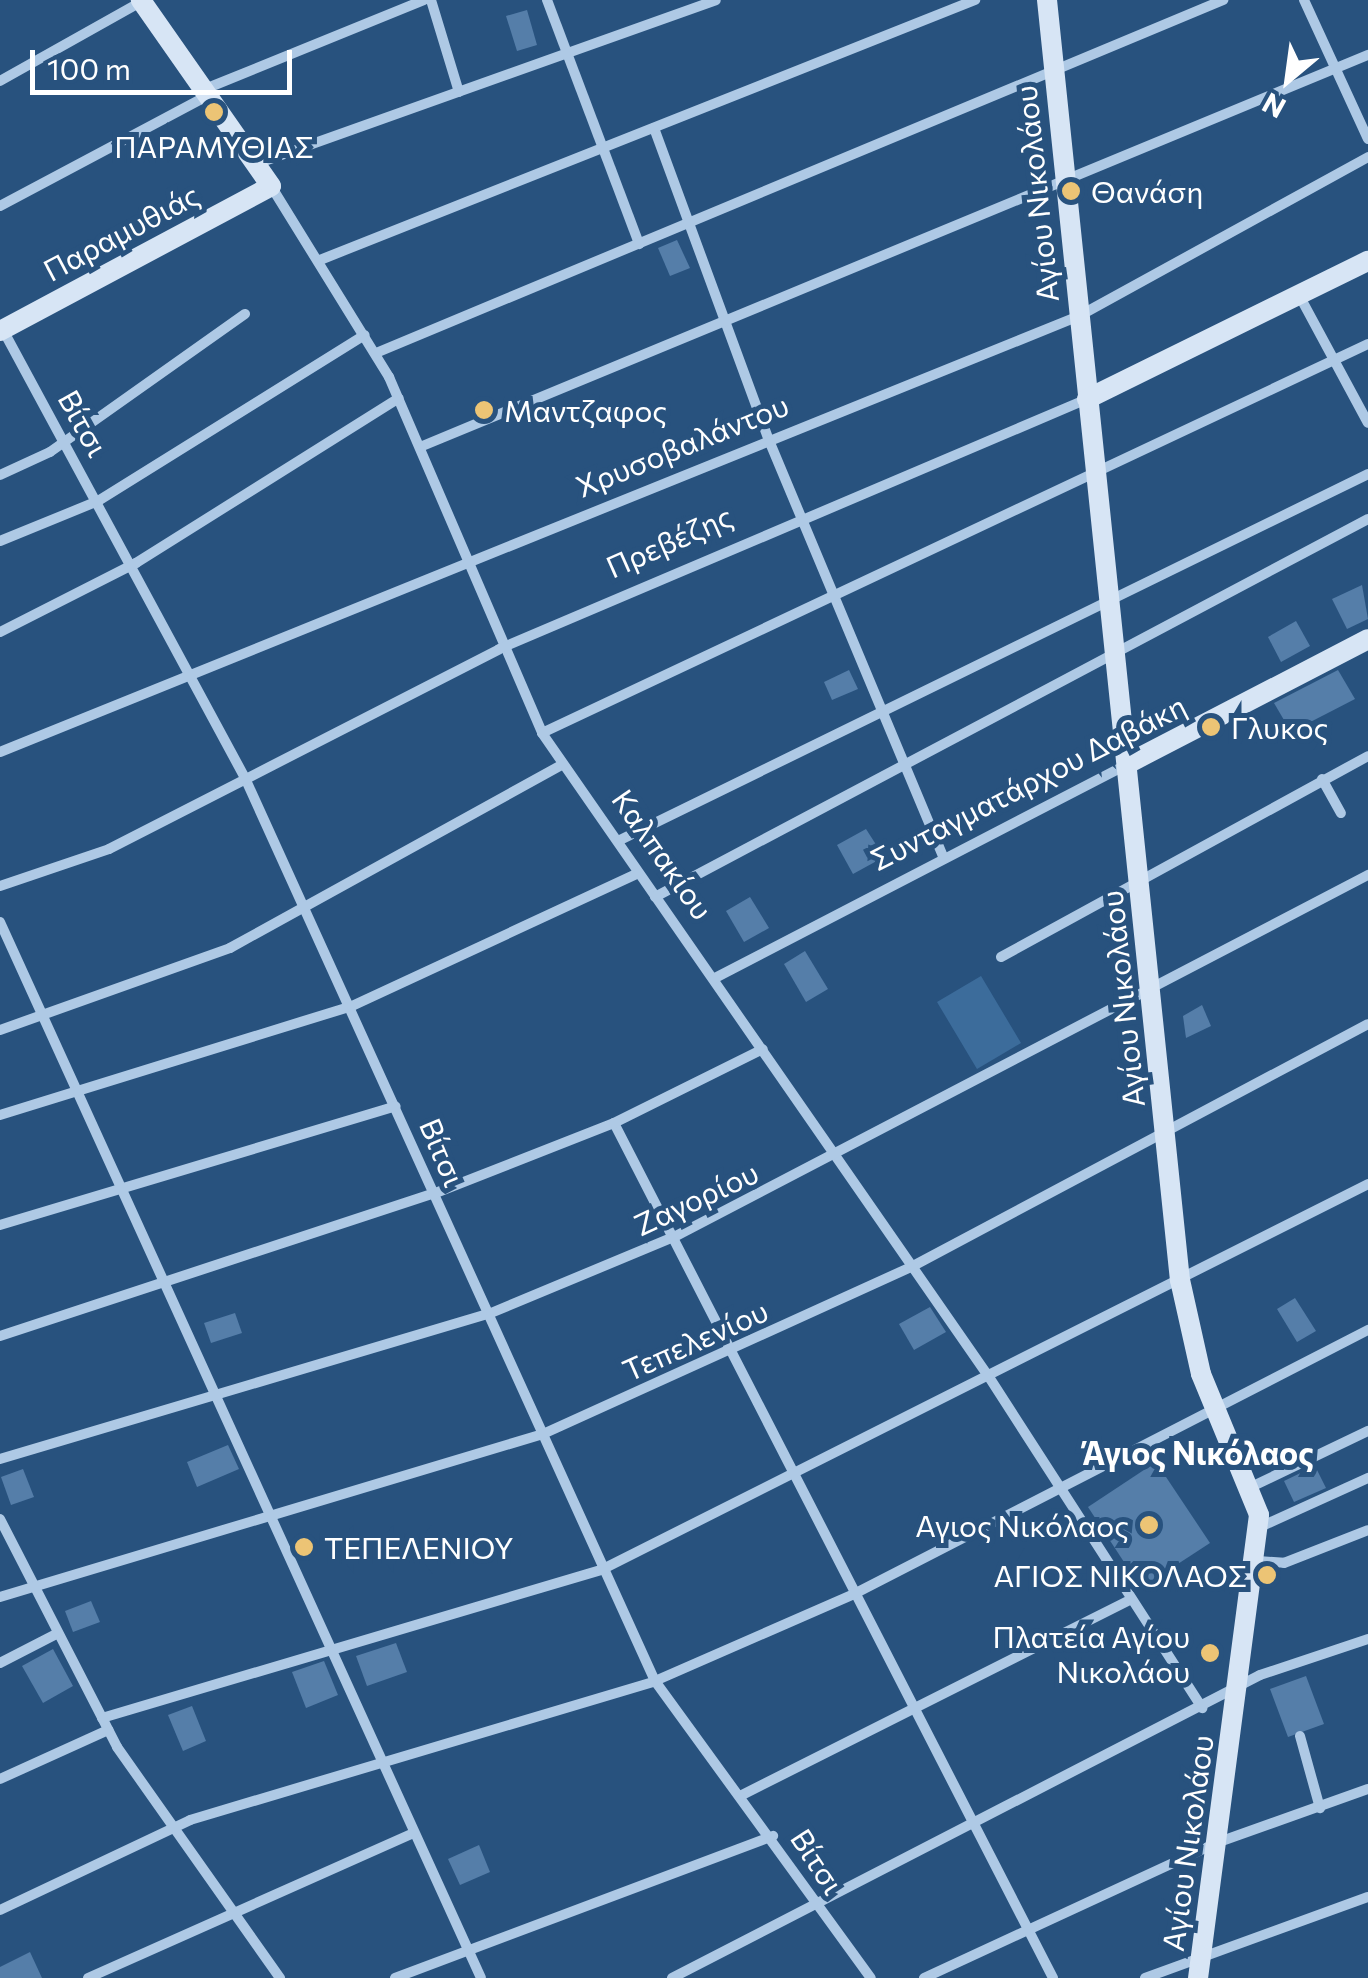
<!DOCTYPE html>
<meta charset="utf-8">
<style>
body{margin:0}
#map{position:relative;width:1368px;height:1978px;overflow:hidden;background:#28527e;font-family:Commissioner,sans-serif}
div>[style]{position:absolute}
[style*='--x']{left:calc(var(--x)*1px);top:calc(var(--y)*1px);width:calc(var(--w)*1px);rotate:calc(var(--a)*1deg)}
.green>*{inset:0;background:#3c6c9b}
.building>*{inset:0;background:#557ea9}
.street>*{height:10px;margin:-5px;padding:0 5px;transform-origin:5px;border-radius:5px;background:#aec9e5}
.secondary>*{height:20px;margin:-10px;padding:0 10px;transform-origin:10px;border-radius:10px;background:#d7e5f5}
.dots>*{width:28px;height:28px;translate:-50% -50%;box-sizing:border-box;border:5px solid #28527e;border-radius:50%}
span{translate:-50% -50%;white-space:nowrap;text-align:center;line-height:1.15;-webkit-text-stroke:10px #28527e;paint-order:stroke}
.poi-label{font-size:30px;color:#fff}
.left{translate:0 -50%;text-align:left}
.right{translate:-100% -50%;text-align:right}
.street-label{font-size:30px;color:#fff}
.neighbourhood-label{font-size:32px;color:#fff;font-weight:700}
.north{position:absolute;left:1238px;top:30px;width:100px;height:100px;-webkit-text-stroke:8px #28527e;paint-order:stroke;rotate:209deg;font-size:28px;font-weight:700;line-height:40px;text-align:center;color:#fff}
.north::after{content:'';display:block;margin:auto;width:35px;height:45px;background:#fff;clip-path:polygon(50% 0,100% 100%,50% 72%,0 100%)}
.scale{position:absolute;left:30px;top:50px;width:262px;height:45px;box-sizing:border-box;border:5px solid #fff;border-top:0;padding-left:12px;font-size:30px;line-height:35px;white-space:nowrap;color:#fff;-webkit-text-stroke:8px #28527e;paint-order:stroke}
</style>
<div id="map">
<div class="green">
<div style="clip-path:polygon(981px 976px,1021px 1043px,977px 1069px,937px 1002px)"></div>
</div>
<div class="building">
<div style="clip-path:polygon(527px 10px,537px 45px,517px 51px,506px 16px)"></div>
<div style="clip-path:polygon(677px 240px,690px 268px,670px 276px,658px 248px)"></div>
<div style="clip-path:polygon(1362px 585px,1368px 619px,1347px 629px,1332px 599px)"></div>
<div style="clip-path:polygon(1296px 621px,1310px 646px,1281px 662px,1268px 637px)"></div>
<div style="clip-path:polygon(849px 670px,858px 689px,832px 700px,824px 682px)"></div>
<div style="clip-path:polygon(1338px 670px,1355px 699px,1291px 732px,1274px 703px)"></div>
<div style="clip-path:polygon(866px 829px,884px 857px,853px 874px,837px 845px)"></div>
<div style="clip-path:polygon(750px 897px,769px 928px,744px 942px,726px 911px)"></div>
<div style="clip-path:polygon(805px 951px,828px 989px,806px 1002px,784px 964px)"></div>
<div style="clip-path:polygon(1202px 1005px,1211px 1026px,1186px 1038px,1183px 1016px)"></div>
<div style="clip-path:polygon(1295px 1298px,1316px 1331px,1297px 1342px,1277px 1309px)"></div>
<div style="clip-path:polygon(930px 1307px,946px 1332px,914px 1350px,899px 1324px)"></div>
<div style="clip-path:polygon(235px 1313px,242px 1333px,211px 1343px,204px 1323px)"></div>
<div style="clip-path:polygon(228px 1445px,239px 1469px,197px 1487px,187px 1462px)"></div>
<div style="clip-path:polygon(1156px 1462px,1210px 1543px,1141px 1588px,1088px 1507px)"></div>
<div style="clip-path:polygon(1315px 1466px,1326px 1488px,1294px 1502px,1284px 1481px)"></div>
<div style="clip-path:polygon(23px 1469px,34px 1497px,11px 1505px,1px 1477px)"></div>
<div style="clip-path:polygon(91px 1601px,100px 1622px,73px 1632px,65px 1611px)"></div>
<div style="clip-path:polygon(396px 1643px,407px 1672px,367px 1686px,356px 1656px)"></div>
<div style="clip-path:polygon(53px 1649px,73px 1686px,43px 1703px,22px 1666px)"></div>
<div style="clip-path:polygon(324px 1661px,338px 1695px,306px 1708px,292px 1672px)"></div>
<div style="clip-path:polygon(1306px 1676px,1324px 1724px,1288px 1737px,1270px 1689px)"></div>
<div style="clip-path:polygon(192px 1706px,206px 1741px,183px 1751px,168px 1715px)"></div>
<div style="clip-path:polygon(479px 1845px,490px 1872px,460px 1885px,448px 1859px)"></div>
<div style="clip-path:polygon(30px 1952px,42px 1978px,0 1978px,0 1967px)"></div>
</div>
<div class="street">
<div style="--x:431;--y:0;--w:96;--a:73.1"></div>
<div style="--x:547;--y:0;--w:261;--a:69.3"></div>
<div style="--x:1304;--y:0;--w:153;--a:65.3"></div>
<div style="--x:0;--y:81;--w:162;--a:-29.3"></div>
<div style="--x:205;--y:89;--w:236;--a:-22.1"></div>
<div style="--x:654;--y:128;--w:330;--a:69.8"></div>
<div style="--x:768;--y:438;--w:456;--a:67.3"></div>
<div style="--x:256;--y:164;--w:488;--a:-19.6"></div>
<div style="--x:271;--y:186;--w:225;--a:58.3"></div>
<div style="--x:389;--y:377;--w:387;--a:66.7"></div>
<div style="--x:542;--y:733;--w:784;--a:55.24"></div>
<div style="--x:989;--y:1377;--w:394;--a:57.2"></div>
<div style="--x:0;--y:206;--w:237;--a:-28"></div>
<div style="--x:320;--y:260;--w:705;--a:-21.65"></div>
<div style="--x:1299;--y:295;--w:145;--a:61.7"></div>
<div style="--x:3;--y:330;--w:509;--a:61.62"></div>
<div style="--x:245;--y:778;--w:992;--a:65.58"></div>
<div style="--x:655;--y:1681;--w:367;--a:54"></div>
<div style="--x:376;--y:353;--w:918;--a:-22.62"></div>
<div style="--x:420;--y:447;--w:1026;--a:-22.47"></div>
<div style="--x:0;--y:475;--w:55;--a:-24.7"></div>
<div style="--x:50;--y:452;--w:239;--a:-35.3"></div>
<div style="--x:0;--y:541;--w:106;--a:-22.2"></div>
<div style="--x:98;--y:501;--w:314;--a:-31.9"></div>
<div style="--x:0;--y:632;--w:153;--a:-26.9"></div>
<div style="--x:136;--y:563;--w:310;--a:-32.1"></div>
<div style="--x:542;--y:733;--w:913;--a:-25.22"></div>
<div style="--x:0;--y:752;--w:1164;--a:-22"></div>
<div style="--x:1079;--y:316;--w:330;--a:-28.8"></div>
<div style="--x:1322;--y:779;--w:39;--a:61"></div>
<div style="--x:618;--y:841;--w:835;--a:-26.07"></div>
<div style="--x:0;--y:886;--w:115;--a:-18.7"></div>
<div style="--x:109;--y:849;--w:438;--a:-27.1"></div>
<div style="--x:499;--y:649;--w:639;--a:-23.03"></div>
<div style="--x:655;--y:897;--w:807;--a:-27.93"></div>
<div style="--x:0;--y:922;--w:1160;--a:65.51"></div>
<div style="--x:1001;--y:957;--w:418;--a:-28.7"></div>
<div style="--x:715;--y:978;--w:464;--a:-27.4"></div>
<div style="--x:0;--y:1030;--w:244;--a:-19.6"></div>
<div style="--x:230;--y:948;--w:380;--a:-28.9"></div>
<div style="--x:0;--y:1115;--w:368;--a:-17.2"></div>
<div style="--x:352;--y:1006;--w:315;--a:-24.9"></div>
<div style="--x:614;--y:1123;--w:961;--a:62.82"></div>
<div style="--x:0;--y:1225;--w:413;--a:-16.7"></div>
<div style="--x:0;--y:1336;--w:456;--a:-18.2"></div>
<div style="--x:433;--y:1194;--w:194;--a:-21.4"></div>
<div style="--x:614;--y:1123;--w:166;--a:-26.4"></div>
<div style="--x:0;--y:1459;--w:512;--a:-16.56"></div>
<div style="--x:491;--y:1313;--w:198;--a:-22.6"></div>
<div style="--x:674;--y:1237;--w:783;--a:-27.55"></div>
<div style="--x:1251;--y:1487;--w:130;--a:-25.6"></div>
<div style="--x:0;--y:1519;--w:256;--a:62.8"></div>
<div style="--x:117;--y:1747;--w:283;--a:54.8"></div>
<div style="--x:1260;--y:1527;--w:119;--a:-24.4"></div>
<div style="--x:1258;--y:1561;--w:26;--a:4"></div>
<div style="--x:1284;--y:1563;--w:90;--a:-21.4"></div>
<div style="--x:0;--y:1597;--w:567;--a:-16.71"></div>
<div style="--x:543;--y:1434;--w:406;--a:-24.4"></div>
<div style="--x:913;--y:1266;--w:515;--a:-28.01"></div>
<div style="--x:0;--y:1663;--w:65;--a:-27.3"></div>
<div style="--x:102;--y:1718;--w:520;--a:-16.52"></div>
<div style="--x:601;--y:1570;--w:859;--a:-26.71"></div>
<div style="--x:1300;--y:1736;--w:75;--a:74.5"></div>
<div style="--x:0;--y:1779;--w:119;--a:-24.4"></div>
<div style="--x:742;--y:1795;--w:436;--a:-26.7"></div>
<div style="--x:0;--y:1910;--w:210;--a:-25.3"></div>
<div style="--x:190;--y:1820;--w:485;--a:-16.6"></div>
<div style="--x:655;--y:1681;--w:217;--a:-23.6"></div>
<div style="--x:854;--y:1594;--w:578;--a:-27.19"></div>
<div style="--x:88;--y:1978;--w:357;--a:-24"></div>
<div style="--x:395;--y:1978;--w:404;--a:-20.6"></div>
<div style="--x:672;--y:1978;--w:661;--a:-27.26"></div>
<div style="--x:1260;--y:1675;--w:114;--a:-18.4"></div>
<div style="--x:924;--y:1978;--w:325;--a:-24.8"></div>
<div style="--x:1219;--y:1842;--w:158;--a:-19.6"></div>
<div style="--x:1145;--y:1978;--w:237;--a:-20"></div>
</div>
<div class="secondary">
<div style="--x:1047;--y:0;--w:1287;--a:84.07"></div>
<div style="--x:1180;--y:1280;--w:96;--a:77.4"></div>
<div style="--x:1201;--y:1374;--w:152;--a:67.6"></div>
<div style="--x:1259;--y:1515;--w:467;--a:97.5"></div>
<div style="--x:0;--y:331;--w:307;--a:-28.1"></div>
<div style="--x:271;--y:186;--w:227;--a:-125"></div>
<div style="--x:1087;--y:399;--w:313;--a:-26.2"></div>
<div style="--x:1129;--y:763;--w:269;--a:-27.4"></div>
</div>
<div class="dots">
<div style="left:214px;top:112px;background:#ecc475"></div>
<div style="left:1071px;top:191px;background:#ecc475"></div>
<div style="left:484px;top:410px;background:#ecc475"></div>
<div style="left:1211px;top:727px;background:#ecc475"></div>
<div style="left:1149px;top:1525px;background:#ecc475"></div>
<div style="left:304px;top:1547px;background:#ecc475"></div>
<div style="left:1267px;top:1575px;background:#ecc475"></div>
<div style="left:1210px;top:1653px;background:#ecc475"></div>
</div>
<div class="poi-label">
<span style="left:214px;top:146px">ΠΑΡΑΜΥΘΙΑΣ</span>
<span class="left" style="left:1091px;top:191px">Θανάση</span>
<span class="left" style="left:504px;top:410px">Μαντζαφος</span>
<span class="left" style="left:1231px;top:727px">Γλυκος</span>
<span class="right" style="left:1129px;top:1525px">Αγιος Νικόλαος</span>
<span class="left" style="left:324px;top:1547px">ΤΕΠΕΛΕΝΙΟΥ</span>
<span class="right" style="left:1247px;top:1575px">ΑΓΙΟΣ ΝΙΚΟΛΑΟΣ</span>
<span class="right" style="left:1190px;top:1653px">Πλατεία Αγίου<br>Νικολάου</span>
</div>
<div class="street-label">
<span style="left:1036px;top:194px;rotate:-96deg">Αγίου Νικολάου</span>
<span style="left:121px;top:232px;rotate:-28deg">Παραμυθιάς</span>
<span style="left:84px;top:423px;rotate:61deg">Βίτσι</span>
<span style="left:682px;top:445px;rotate:-22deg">Χρυσοβαλάντου</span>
<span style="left:669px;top:541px;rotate:-24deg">Πρεβέζης</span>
<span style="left:1028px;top:782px;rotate:-27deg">Συνταγματάρχου Δαβάκη</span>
<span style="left:663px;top:854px;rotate:55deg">Καλπακίου</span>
<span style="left:1122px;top:999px;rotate:-96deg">Αγίου Νικολάου</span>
<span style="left:443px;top:1152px;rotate:67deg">Βίτσι</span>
<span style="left:696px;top:1198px;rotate:-25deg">Ζαγορίου</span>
<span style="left:695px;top:1340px;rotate:-24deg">Τεπελενίου</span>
<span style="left:1187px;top:1843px;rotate:-82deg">Αγίου Νικολάου</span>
<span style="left:818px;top:1861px;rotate:57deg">Βίτσι</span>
</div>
<div class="neighbourhood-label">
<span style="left:1198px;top:1452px">Άγιος Νικόλαος</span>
</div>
<div class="north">N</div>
<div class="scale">100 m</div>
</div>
